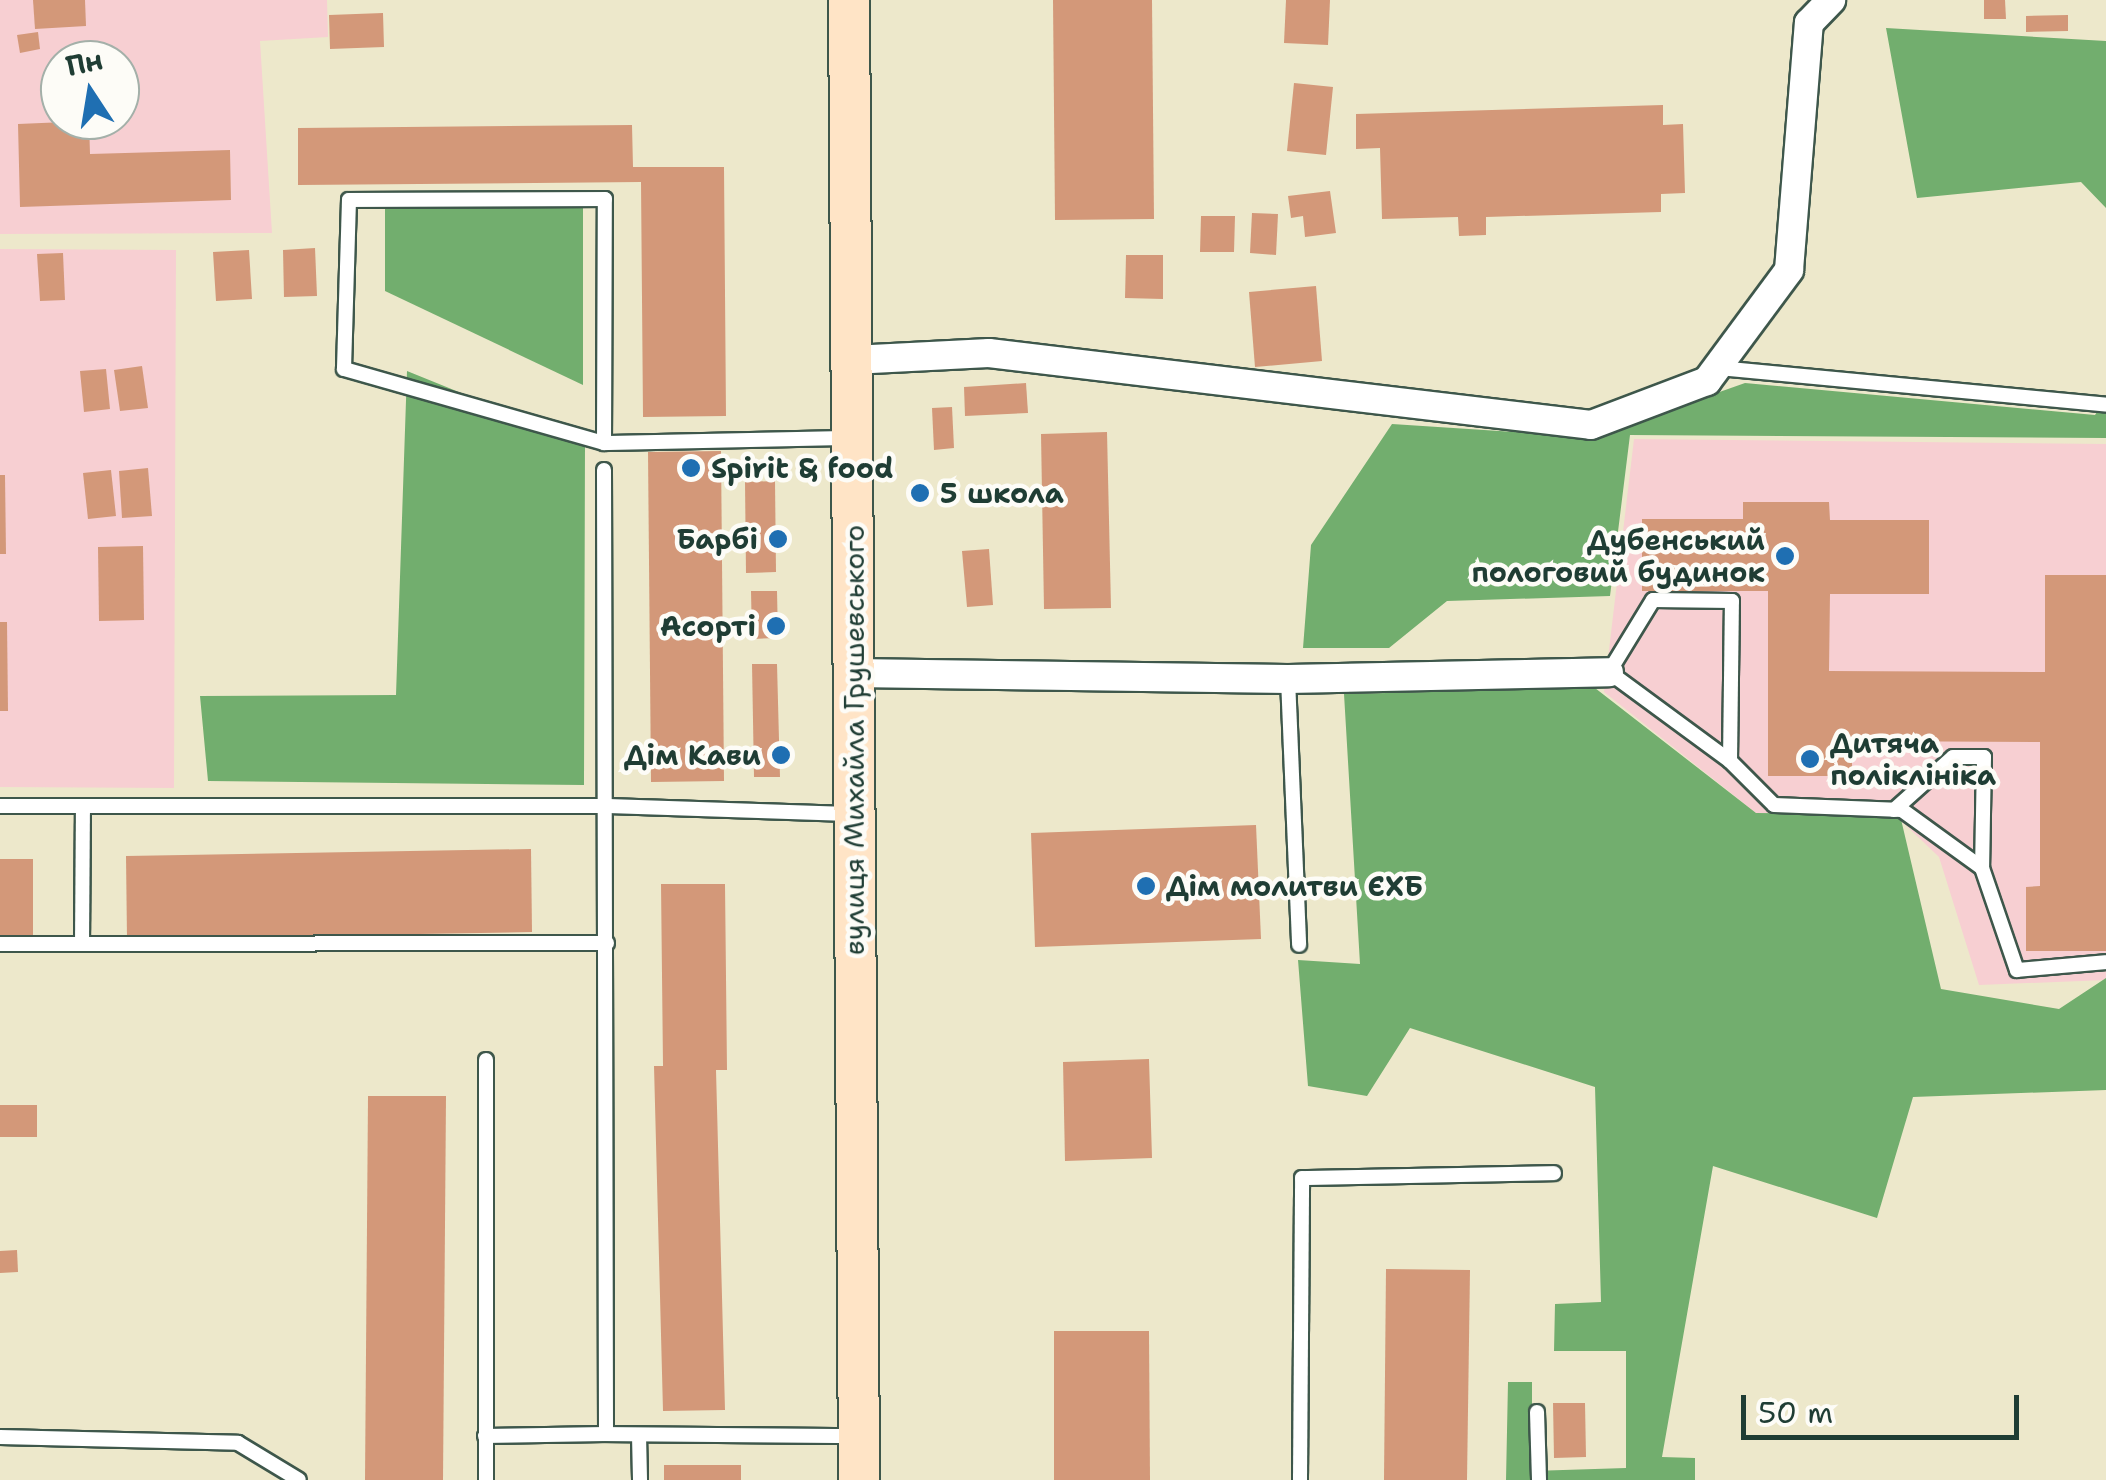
<!DOCTYPE html>
<meta charset="utf-8">
<style>
body{margin:0}
#map{position:relative;width:2106px;height:1480px;overflow:hidden;background:#ede8cb;font-family:"Shantell Sans",sans-serif}
div>[style]{position:absolute}
[style*='--x']{left:calc(var(--x)*1px);top:calc(var(--y)*1px);width:calc(var(--w)*1px);rotate:calc(var(--a)*1deg)}
.built>*{inset:0;background:#f7cfd2}
.forest>*{inset:0;background:#72ae6e}
.building>*{inset:0;background:#d39879}
.roads{filter:drop-shadow(2px 0 #3e574b) drop-shadow(-2px 0 #3e574b) drop-shadow(0 2px #3e574b) drop-shadow(0 -2px #3e574b)}
.service>*{height:14px;margin:-7px;padding:0 7px;transform-origin:7px;border-radius:7px;background:#fff}
.minor>*{height:28px;margin:-14px;padding:0 14px;transform-origin:14px;border-radius:14px;background:#fff}
.secondary>*{height:40px;margin:-20px;padding:0 20px;transform-origin:20px;border-radius:20px;background:#ffe4c6}
.dots>*{width:28px;height:28px;translate:-50% -50%;box-sizing:border-box;border:5px solid #fdfcf7;border-radius:50%}
span{translate:-50% -50%;white-space:nowrap;text-align:center;line-height:1.15;-webkit-text-stroke:9px #fdfcf7;paint-order:stroke}
.poi-label{font-size:28px;color:#1f3d34;font-weight:700}
.left{translate:0 -50%;text-align:left}
.right{translate:-100% -50%;text-align:right}
.street-label{font-size:28px;color:#1f3d34}
.north{position:absolute;left:40px;top:40px;width:100px;height:100px;box-sizing:border-box;background:#fdfcf7;border:2px solid #a4b0a9;border-radius:50%;rotate:348deg;font-size:28px;font-weight:700;line-height:40px;text-align:center;color:#1f3d34}
.north::after{content:'';display:block;margin:auto;width:35px;height:45px;background:#1f6fb2;clip-path:polygon(50% 0,100% 100%,50% 72%,0 100%)}
.scale{position:absolute;left:1741px;top:1395px;width:278px;height:45px;box-sizing:border-box;border:5px solid #1f3d34;border-top:0;padding-left:12px;font-size:30px;line-height:35px;white-space:nowrap;color:#1f3d34;-webkit-text-stroke:8px #fdfcf7;paint-order:stroke}
</style>
<div id="map">
<div class="built">
<div style="clip-path:polygon(evenodd,0 0,327px 0,328px 37px,260px 41px,272px 233px,0 234px,0 0,60px 60px,120px 60px,120px 120px,60px 120px,60px 60px)"></div>
<div style="clip-path:polygon(0 249px,176px 250px,174px 788px,0 787px)"></div>
<div style="clip-path:polygon(1634px 439px,2106px 444px,2106px 980px,1979px 985px,1939px 857px,1895px 815px,1756px 813px,1604px 692px)"></div>
</div>
<div class="forest">
<div style="clip-path:polygon(1886px 28px,2106px 41px,2106px 208px,2081px 182px,1917px 198px)"></div>
<div style="clip-path:polygon(385px 207px,583px 207px,583px 385px,385px 291px)"></div>
<div style="clip-path:polygon(407px 371px,585px 443px,584px 785px,208px 781px,200px 696px,396px 695px)"></div>
<div style="clip-path:polygon(1745px 383px,2095px 415px,2106px 398px,2106px 438px,1630px 435px,1610px 596px,1447px 601px,1389px 648px,1303px 648px,1311px 545px,1392px 424px,1592px 437px)"></div>
<div style="clip-path:polygon(1595px 688px,1756px 813px,1900px 815px,1941px 989px,2059px 1009px,2106px 978px,2106px 1090px,1913px 1097px,1877px 1218px,1713px 1166px,1662px 1457px,1695px 1458px,1695px 1480px,1506px 1480px,1508px 1382px,1532px 1382px,1532px 1471px,1626px 1468px,1626px 1351px,1554px 1351px,1555px 1304px,1601px 1302px,1595px 1087px,1410px 1028px,1367px 1096px,1308px 1086px,1298px 960px,1360px 964px,1344px 694px)"></div>
</div>
<div class="building">
<div style="clip-path:polygon(33px 0,85px 0,86px 26px,35px 29px)"></div>
<div style="clip-path:polygon(1053px 0,1152px 0,1154px 219px,1055px 220px)"></div>
<div style="clip-path:polygon(1286px 0,1330px 0,1328px 45px,1284px 43px)"></div>
<div style="clip-path:polygon(1984px 0,2005px 0,2006px 19px,1984px 19px)"></div>
<div style="clip-path:polygon(383px 13px,384px 47px,330px 49px,329px 15px)"></div>
<div style="clip-path:polygon(2068px 15px,2068px 31px,2026px 32px,2026px 16px)"></div>
<div style="clip-path:polygon(38px 32px,40px 49px,20px 53px,17px 35px)"></div>
<div style="clip-path:polygon(1294px 83px,1333px 87px,1326px 155px,1287px 151px)"></div>
<div style="clip-path:polygon(1663px 105px,1663px 125px,1683px 124px,1685px 193px,1661px 194px,1661px 212px,1486px 217px,1486px 235px,1459px 236px,1458px 217px,1382px 219px,1380px 148px,1356px 149px,1356px 114px)"></div>
<div style="clip-path:polygon(89px 121px,90px 154px,230px 150px,231px 200px,20px 207px,18px 124px)"></div>
<div style="clip-path:polygon(632px 125px,633px 167px,724px 167px,726px 416px,643px 417px,641px 182px,298px 185px,298px 128px)"></div>
<div style="clip-path:polygon(1330px 191px,1336px 233px,1305px 237px,1303px 216px,1291px 218px,1288px 196px)"></div>
<div style="clip-path:polygon(1252px 213px,1278px 214px,1276px 255px,1250px 253px)"></div>
<div style="clip-path:polygon(1201px 216px,1235px 216px,1234px 252px,1200px 252px)"></div>
<div style="clip-path:polygon(315px 248px,317px 296px,284px 297px,283px 250px)"></div>
<div style="clip-path:polygon(249px 250px,252px 299px,216px 301px,213px 252px)"></div>
<div style="clip-path:polygon(63px 253px,65px 300px,40px 301px,37px 254px)"></div>
<div style="clip-path:polygon(1126px 255px,1163px 255px,1163px 299px,1125px 298px)"></div>
<div style="clip-path:polygon(1316px 286px,1322px 361px,1255px 367px,1249px 292px)"></div>
<div style="clip-path:polygon(142px 366px,148px 408px,120px 411px,114px 370px)"></div>
<div style="clip-path:polygon(106px 369px,110px 409px,84px 412px,80px 371px)"></div>
<div style="clip-path:polygon(1026px 383px,1028px 413px,965px 416px,964px 387px)"></div>
<div style="clip-path:polygon(952px 407px,954px 448px,934px 450px,932px 408px)"></div>
<div style="clip-path:polygon(1107px 432px,1111px 608px,1044px 609px,1041px 434px)"></div>
<div style="clip-path:polygon(721px 451px,724px 781px,651px 782px,648px 452px)"></div>
<div style="clip-path:polygon(148px 468px,152px 516px,122px 518px,119px 471px)"></div>
<div style="clip-path:polygon(111px 470px,116px 516px,88px 519px,83px 473px)"></div>
<div style="clip-path:polygon(0 475px,5px 475px,6px 554px,0 554px)"></div>
<div style="clip-path:polygon(775px 481px,776px 572px,746px 573px,745px 482px)"></div>
<div style="clip-path:polygon(1743px 502px,1829px 502px,1830px 520px,1929px 520px,1929px 594px,1830px 594px,1829px 671px,2045px 672px,2045px 575px,2106px 575px,2106px 951px,2026px 951px,2026px 887px,2040px 886px,2040px 742px,1852px 741px,1852px 776px,1768px 776px,1768px 591px,1642px 591px,1642px 519px,1743px 519px)"></div>
<div style="clip-path:polygon(143px 546px,144px 620px,99px 621px,98px 547px)"></div>
<div style="clip-path:polygon(989px 549px,993px 605px,967px 607px,962px 551px)"></div>
<div style="clip-path:polygon(751px 591px,777px 591px,778px 638px,752px 639px)"></div>
<div style="clip-path:polygon(0 622px,7px 622px,8px 711px,0 711px)"></div>
<div style="clip-path:polygon(752px 664px,777px 664px,780px 777px,754px 777px)"></div>
<div style="clip-path:polygon(1256px 825px,1261px 939px,1035px 947px,1031px 833px)"></div>
<div style="clip-path:polygon(531px 849px,532px 932px,127px 939px,126px 856px)"></div>
<div style="clip-path:polygon(0 859px,33px 859px,33px 937px,0 937px)"></div>
<div style="clip-path:polygon(661px 884px,725px 884px,727px 1070px,716px 1070px,725px 1410px,663px 1411px,654px 1066px,663px 1066px)"></div>
<div style="clip-path:polygon(1149px 1059px,1152px 1158px,1065px 1161px,1063px 1062px)"></div>
<div style="clip-path:polygon(368px 1096px,446px 1096px,443px 1480px,365px 1480px)"></div>
<div style="clip-path:polygon(0 1105px,37px 1105px,37px 1137px,0 1137px)"></div>
<div style="clip-path:polygon(17px 1250px,18px 1272px,0 1273px,0 1251px)"></div>
<div style="clip-path:polygon(1386px 1269px,1470px 1270px,1467px 1480px,1384px 1480px)"></div>
<div style="clip-path:polygon(1054px 1331px,1149px 1331px,1150px 1480px,1054px 1480px)"></div>
<div style="clip-path:polygon(1553px 1403px,1585px 1403px,1586px 1457px,1554px 1458px)"></div>
<div style="clip-path:polygon(664px 1465px,741px 1465px,741px 1480px,664px 1480px)"></div>
</div>
<div class="roads">
<div class="service">
<div style="--x:1718;--y:368;--w:390;--a:5.4"></div>
<div style="--x:604;--y:443;--w:244;--a:-89.8"></div>
<div style="--x:605;--y:199;--w:256;--a:179.8"></div>
<div style="--x:349;--y:200;--w:169;--a:91.7"></div>
<div style="--x:344;--y:369;--w:270;--a:15.9"></div>
<div style="--x:604;--y:443;--w:245;--a:-1.2"></div>
<div style="--x:604;--y:470;--w:964;--a:89.88"></div>
<div style="--x:606;--y:1434;--w:252;--a:0.5"></div>
<div style="--x:1288;--y:679;--w:266;--a:87.6"></div>
<div style="--x:1730;--y:761;--w:160;--a:-89.3"></div>
<div style="--x:1732;--y:601;--w:79;--a:-179.3"></div>
<div style="--x:1653;--y:600;--w:84;--a:121.4"></div>
<div style="--x:1609;--y:672;--w:150;--a:36.3"></div>
<div style="--x:1730;--y:761;--w:62;--a:45"></div>
<div style="--x:1774;--y:805;--w:128;--a:2.2"></div>
<div style="--x:1902;--y:810;--w:99;--a:35.9"></div>
<div style="--x:1982;--y:868;--w:108;--a:71.1"></div>
<div style="--x:2017;--y:970;--w:89;--a:-5.1"></div>
<div style="--x:0;--y:806;--w:608;--a:0"></div>
<div style="--x:608;--y:806;--w:241;--a:1.9"></div>
<div style="--x:1894;--y:810;--w:79;--a:-41.9"></div>
<div style="--x:1953;--y:757;--w:31;--a:0"></div>
<div style="--x:1984;--y:757;--w:111;--a:91"></div>
<div style="--x:0;--y:944;--w:607;--a:-0.09"></div>
<div style="--x:82;--y:944;--w:138;--a:-89.6"></div>
<div style="--x:1537;--y:1412;--w:68;--a:88.3"></div>
<div style="--x:639;--y:1435;--w:45;--a:88.7"></div>
<div style="--x:485;--y:1436;--w:121;--a:-0.9"></div>
<div style="--x:0;--y:1437;--w:238;--a:1.4"></div>
<div style="--x:238;--y:1443;--w:71;--a:31.2"></div>
<div style="--x:486;--y:1480;--w:420;--a:-90"></div>
<div style="--x:1300;--y:1480;--w:302;--a:-89.6"></div>
<div style="--x:1302;--y:1178;--w:252;--a:-1.1"></div>
</div>
<div class="minor">
<div style="--x:852;--y:360;--w:137;--a:-2.9"></div>
<div style="--x:989;--y:353;--w:606;--a:6.82"></div>
<div style="--x:1591;--y:425;--w:124;--a:-20.8"></div>
<div style="--x:1707;--y:381;--w:138;--a:-53.5"></div>
<div style="--x:1789;--y:270;--w:248;--a:-85.4"></div>
<div style="--x:1809;--y:23;--w:32;--a:-46"></div>
<div style="--x:853;--y:673;--w:435;--a:0.8"></div>
<div style="--x:1288;--y:679;--w:321;--a:-1.2"></div>
</div>
<div class="secondary">
<div style="--x:849;--y:0;--w:1480;--a:89.61"></div>
</div>
</div>
<div class="dots">
<div style="left:691px;top:468px;background:#1f6fb2"></div>
<div style="left:920px;top:493px;background:#1f6fb2"></div>
<div style="left:778px;top:539px;background:#1f6fb2"></div>
<div style="left:1785px;top:556px;background:#1f6fb2"></div>
<div style="left:776px;top:626px;background:#1f6fb2"></div>
<div style="left:781px;top:755px;background:#1f6fb2"></div>
<div style="left:1810px;top:759px;background:#1f6fb2"></div>
<div style="left:1146px;top:886px;background:#1f6fb2"></div>
</div>
<div class="poi-label">
<span class="left" style="left:711px;top:468px">Spirit &amp; food</span>
<span class="left" style="left:940px;top:493px">5 школа</span>
<span class="right" style="left:758px;top:539px">Барбі</span>
<span class="right" style="left:1765px;top:556px">Дубенський<br>пологовий будинок</span>
<span class="right" style="left:756px;top:626px">Асорті</span>
<span class="left" style="left:1830px;top:759px">Дитяча<br>поліклініка</span>
<span class="right" style="left:761px;top:755px">Дім Кави</span>
<span class="left" style="left:1166px;top:886px">Дім молитви ЄХБ</span>
</div>
<div class="street-label">
<span style="left:854px;top:740px;rotate:-90deg">вулиця Михайла Грушевського</span>
</div>
<div class="north">Пн</div>
<div class="scale">50 m</div>
</div>
